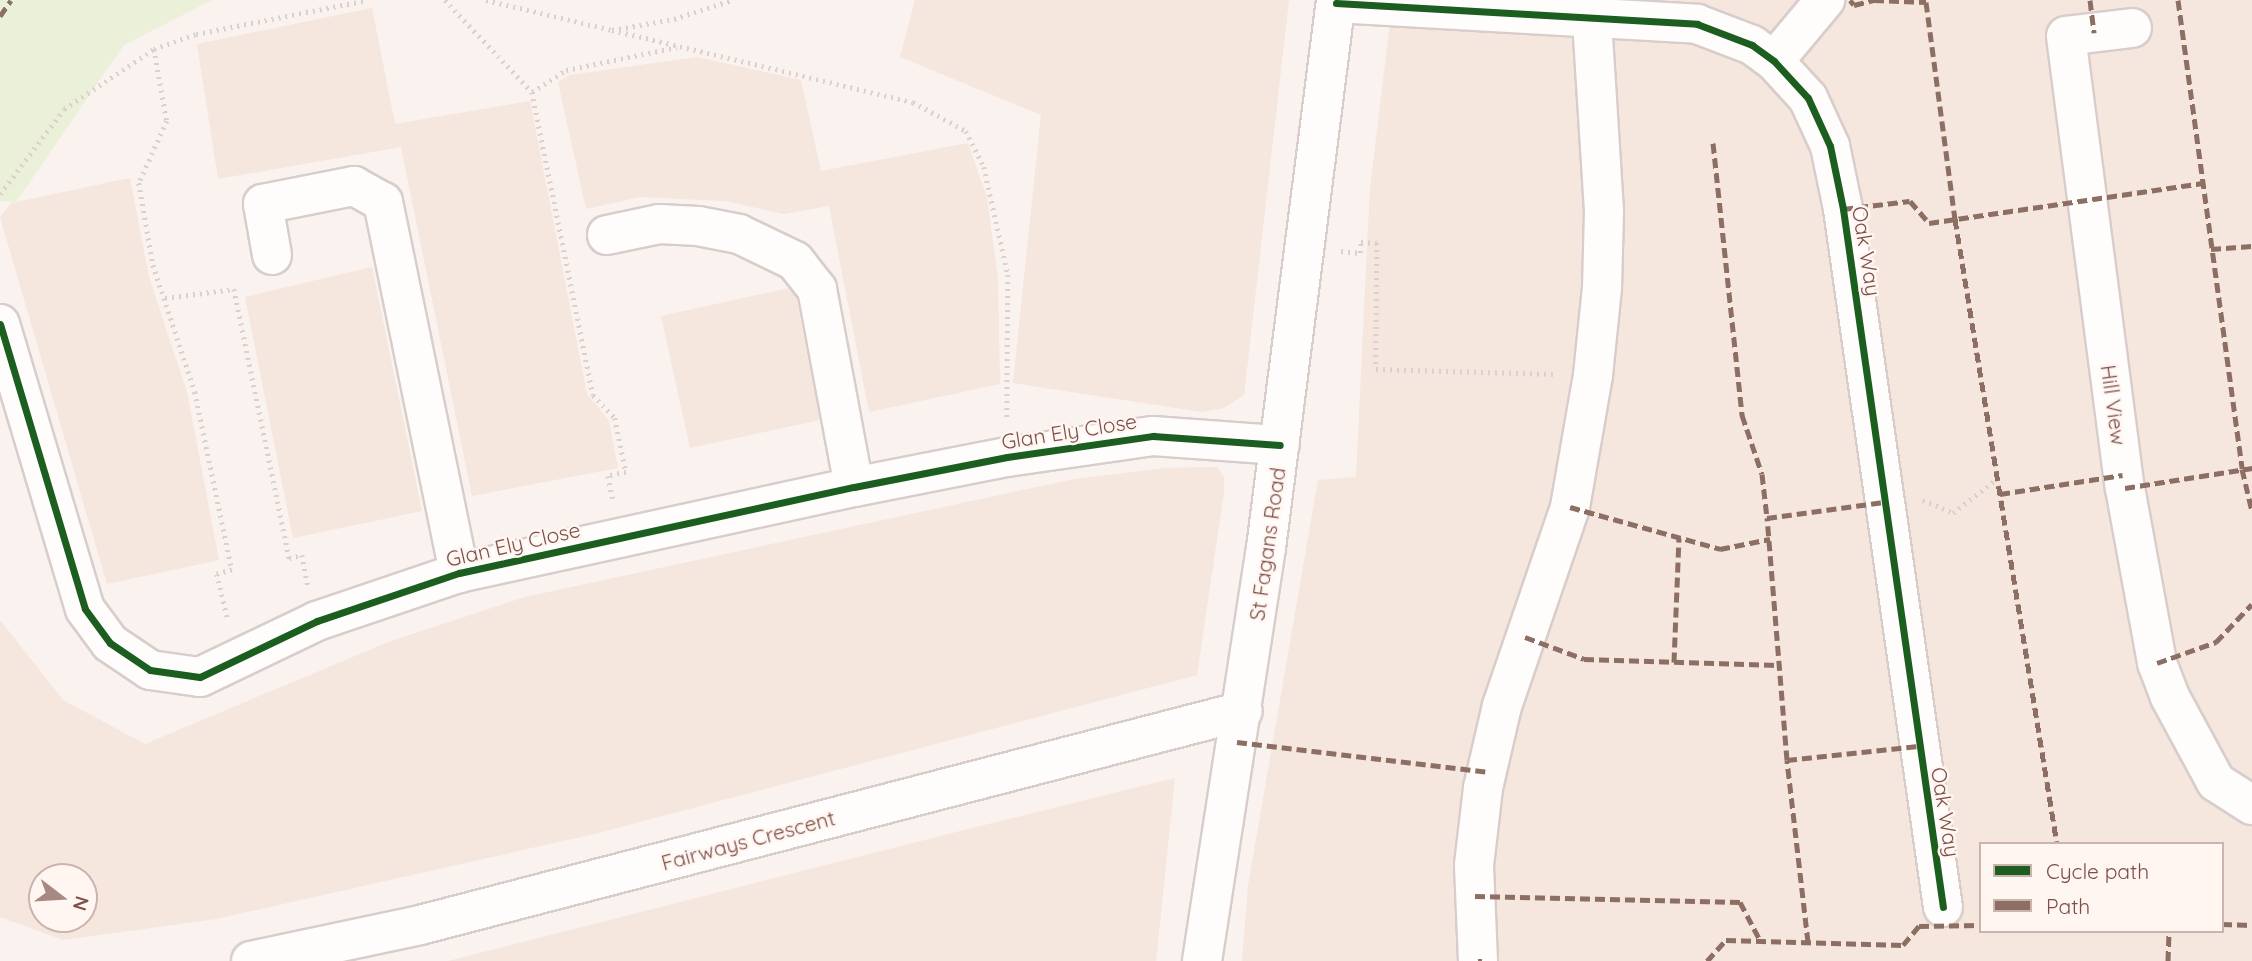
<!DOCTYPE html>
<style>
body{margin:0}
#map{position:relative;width:2252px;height:961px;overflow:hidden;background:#f9f2ee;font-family:Quicksand,sans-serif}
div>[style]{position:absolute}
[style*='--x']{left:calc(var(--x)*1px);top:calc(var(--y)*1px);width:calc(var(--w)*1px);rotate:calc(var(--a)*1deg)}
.residential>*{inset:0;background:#f5e6de}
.green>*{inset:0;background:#ebf0d8}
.path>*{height:4.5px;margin-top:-2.25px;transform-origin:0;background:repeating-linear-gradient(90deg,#dcd0ce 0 2px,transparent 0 7px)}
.roads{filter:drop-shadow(2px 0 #d8cdca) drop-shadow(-2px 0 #d8cdca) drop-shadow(0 2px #d8cdca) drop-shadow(0 -2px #d8cdca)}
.minor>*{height:38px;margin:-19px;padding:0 19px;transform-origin:19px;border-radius:19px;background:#fefdfc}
.quiet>*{height:5px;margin-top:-2.5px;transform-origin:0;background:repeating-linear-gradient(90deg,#8d6e63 0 10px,transparent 0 15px)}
.cycleway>*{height:7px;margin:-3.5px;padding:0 3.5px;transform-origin:3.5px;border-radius:3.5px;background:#1b5e20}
span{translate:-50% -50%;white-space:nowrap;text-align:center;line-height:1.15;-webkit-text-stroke:5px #fff6f1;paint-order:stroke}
.street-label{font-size:21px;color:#7c4f4a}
.legend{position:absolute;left:1979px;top:842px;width:245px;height:91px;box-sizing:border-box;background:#fff6f1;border:2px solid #cbb3ae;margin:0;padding:9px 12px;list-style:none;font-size:21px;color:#7c4f4a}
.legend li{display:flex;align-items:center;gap:14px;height:35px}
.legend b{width:35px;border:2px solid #cbb3ae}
.north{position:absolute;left:28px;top:863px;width:70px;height:70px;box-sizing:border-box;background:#fff6f1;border:2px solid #cbb3ae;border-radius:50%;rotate:107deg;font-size:19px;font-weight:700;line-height:28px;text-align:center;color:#7c4f4a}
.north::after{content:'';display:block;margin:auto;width:24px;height:32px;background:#a88883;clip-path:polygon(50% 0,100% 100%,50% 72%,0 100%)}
</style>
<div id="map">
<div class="residential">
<div style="clip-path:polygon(915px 0,1289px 0,1244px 395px,1224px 408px,1202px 412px,1013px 383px,1041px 115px,900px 57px)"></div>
<div style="clip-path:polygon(evenodd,1393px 0,2252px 0,2252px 961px,1242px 961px,1248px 886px,1318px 480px,1356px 477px,1370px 187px,1393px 0,1981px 844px,2222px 844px,2222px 931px,1981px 931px,1981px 844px)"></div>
<div style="clip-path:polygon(372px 8px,395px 124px,530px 101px,587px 394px,609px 421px,618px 468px,472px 496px,401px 147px,218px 179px,197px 44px)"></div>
<div style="clip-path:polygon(697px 57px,801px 80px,821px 171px,968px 143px,987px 197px,998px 279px,1000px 384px,869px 412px,829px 206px,784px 214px,725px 201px,640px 197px,586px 209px,558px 82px,570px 75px)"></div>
<div style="clip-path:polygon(130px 178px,149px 277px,187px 392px,219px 560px,107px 584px,0 217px,11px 203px)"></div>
<div style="clip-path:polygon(372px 267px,422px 511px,293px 538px,245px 297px)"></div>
<div style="clip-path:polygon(794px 287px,820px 420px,690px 448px,661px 316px)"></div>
<div style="clip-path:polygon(evenodd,1217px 467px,1224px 477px,1224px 492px,1197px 675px,594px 834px,216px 919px,63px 940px,0 917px,0 620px,63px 700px,145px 744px,391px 641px,525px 597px,1074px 479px,1166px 468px,1217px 467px,42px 877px,84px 877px,84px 919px,42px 919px,42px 877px)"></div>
<div style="clip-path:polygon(1175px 778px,1156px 961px,448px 961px,972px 828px)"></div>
</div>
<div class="green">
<div style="clip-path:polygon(0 0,212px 0,124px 45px,16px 202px,0 201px)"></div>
</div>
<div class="path">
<div style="--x:445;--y:0;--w:127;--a:46.6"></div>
<div style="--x:532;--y:92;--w:309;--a:78.6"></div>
<div style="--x:593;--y:395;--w:32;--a:46"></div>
<div style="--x:615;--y:418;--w:55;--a:78.5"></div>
<div style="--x:626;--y:472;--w:18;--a:167"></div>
<div style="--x:608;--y:476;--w:24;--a:78"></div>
<div style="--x:486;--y:0;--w:130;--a:13.4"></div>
<div style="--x:612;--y:30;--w:63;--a:-10.1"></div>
<div style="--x:674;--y:19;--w:61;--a:-18.1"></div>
<div style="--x:612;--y:30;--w:309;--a:13.5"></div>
<div style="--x:913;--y:102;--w:60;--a:28.7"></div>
<div style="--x:966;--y:131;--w:40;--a:63.4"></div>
<div style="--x:984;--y:167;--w:111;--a:77.5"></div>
<div style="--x:1008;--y:275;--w:143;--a:90.4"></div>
<div style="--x:154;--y:49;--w:73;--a:79.8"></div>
<div style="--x:167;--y:121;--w:68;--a:114.3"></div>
<div style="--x:139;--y:183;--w:83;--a:80.3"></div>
<div style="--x:153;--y:265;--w:134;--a:71.7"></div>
<div style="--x:195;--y:392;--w:182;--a:78.3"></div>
<div style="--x:232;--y:570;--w:16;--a:165"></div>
<div style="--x:217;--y:574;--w:48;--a:76.8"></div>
<div style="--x:532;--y:92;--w:40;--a:-32.9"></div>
<div style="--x:566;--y:70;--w:113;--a:-11.7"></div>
<div style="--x:0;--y:194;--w:106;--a:-53"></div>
<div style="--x:64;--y:109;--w:108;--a:-33.7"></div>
<div style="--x:154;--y:49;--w:45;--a:-19.7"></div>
<div style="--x:196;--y:34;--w:175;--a:-11.2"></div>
<div style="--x:1341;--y:251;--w:19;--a:6"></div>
<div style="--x:1360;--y:253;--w:11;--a:-85"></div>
<div style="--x:1361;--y:242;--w:16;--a:4"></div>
<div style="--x:1377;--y:243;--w:126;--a:90.5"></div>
<div style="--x:1376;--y:369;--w:177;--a:1.6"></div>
<div style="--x:165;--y:298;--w:70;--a:-7.4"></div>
<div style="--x:234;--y:289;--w:275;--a:78.4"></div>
<div style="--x:289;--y:558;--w:13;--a:-13"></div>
<div style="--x:302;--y:555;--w:31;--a:79"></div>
<div style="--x:1923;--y:500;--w:33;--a:23"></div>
<div style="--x:1953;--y:513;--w:57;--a:-37.9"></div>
</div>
<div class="roads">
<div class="minor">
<div style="--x:1336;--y:3;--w:362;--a:3.3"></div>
<div style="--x:1697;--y:24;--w:59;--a:20.9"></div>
<div style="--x:1752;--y:45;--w:27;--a:36"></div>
<div style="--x:1774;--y:61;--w:50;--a:47.4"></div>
<div style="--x:1808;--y:98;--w:53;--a:65.4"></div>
<div style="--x:1830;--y:146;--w:64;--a:78.3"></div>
<div style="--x:1843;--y:209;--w:705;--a:81.85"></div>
<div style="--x:2132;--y:28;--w:66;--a:173.1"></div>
<div style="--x:2066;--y:36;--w:456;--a:82.6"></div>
<div style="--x:2125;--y:488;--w:178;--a:79.6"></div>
<div style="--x:2157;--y:663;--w:36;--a:69"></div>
<div style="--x:2170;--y:697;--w:97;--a:61.6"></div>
<div style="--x:2216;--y:782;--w:43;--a:32.6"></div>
<div style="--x:1774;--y:61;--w:80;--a:-50.1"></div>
<div style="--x:607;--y:235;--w:53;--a:-11.9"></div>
<div style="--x:659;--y:224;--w:39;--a:3"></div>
<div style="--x:698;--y:226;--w:42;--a:11"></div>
<div style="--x:739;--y:234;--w:62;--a:25.7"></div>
<div style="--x:795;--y:261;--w:36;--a:52"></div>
<div style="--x:817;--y:289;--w:201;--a:79.4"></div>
<div style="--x:272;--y:255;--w:52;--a:-100"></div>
<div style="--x:263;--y:204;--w:93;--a:-11.2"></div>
<div style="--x:354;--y:186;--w:33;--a:29"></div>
<div style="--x:383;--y:202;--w:379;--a:78.4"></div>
<div style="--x:0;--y:324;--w:297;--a:73.4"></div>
<div style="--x:85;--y:609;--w:42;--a:53.7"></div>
<div style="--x:110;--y:643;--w:48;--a:34"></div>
<div style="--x:150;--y:670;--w:50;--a:8"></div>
<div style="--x:200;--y:677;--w:130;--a:-25.6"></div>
<div style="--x:317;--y:621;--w:150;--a:-18.7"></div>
<div style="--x:459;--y:573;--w:404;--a:-12.3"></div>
<div style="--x:854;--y:487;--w:156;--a:-11.1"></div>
<div style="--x:1007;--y:457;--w:148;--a:-8.2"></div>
<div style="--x:1153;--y:436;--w:127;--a:4.1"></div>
<div style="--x:251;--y:961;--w:173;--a:-12"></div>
<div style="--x:420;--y:925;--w:850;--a:-14.58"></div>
<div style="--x:1202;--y:961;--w:418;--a:-81.2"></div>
<div style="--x:1266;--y:548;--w:552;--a:-82.72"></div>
<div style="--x:1478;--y:961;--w:96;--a:-92.4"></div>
<div style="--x:1474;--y:865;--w:78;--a:-83.3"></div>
<div style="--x:1483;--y:788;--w:84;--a:-77"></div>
<div style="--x:1502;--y:706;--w:210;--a:-71.1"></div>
<div style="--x:1570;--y:507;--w:134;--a:-80.1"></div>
<div style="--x:1593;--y:375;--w:87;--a:-84.1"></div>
<div style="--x:1602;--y:288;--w:77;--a:-88.5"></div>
<div style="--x:1604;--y:211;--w:193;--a:-93.6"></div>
</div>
</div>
<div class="quiet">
<div style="--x:1850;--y:0;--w:6;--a:51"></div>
<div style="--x:1854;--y:5;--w:21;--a:-14"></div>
<div style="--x:1874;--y:0;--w:52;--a:2.2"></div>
<div style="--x:1926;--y:2;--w:219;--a:82.4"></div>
<div style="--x:1955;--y:219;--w:633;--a:80.73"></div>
<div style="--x:2090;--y:0;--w:33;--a:83"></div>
<div style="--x:2178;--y:0;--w:473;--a:82.2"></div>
<div style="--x:2242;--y:469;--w:43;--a:76.6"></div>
<div style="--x:0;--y:16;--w:19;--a:-55"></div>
<div style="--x:1713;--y:143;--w:274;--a:83.9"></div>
<div style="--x:1742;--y:415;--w:62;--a:71.3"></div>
<div style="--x:1762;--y:474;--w:44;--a:83.5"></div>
<div style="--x:1843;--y:209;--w:67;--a:-6.8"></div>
<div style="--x:1910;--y:201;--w:29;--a:49"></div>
<div style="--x:1929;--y:223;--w:277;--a:-8.3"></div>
<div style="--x:2211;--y:249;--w:41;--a:-4.2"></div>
<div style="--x:2125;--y:488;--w:129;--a:-8.9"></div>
<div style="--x:2000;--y:494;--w:124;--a:-8.8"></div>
<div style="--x:1570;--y:507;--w:156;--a:15.6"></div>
<div style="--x:1720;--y:549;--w:51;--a:-11.3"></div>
<div style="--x:1525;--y:637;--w:63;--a:20.4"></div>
<div style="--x:1584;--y:659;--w:194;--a:1.8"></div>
<div style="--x:1674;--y:662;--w:124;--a:-87.7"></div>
<div style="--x:2157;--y:663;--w:63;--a:-19.6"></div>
<div style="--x:2216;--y:642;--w:52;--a:-46.5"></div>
<div style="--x:1237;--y:742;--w:252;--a:6.8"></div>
<div style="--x:1787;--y:760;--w:132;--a:-6.1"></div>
<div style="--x:1475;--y:896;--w:265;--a:1.3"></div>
<div style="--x:1740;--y:902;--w:45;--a:62.3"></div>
<div style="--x:2222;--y:924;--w:30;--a:2"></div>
<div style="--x:1808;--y:942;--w:183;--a:-96.6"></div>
<div style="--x:1787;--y:760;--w:243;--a:-94.7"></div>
<div style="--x:1767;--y:518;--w:118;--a:-7.8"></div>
<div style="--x:1478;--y:961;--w:4;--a:0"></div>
<div style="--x:1707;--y:961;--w:28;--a:-48"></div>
<div style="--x:1726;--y:940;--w:177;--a:1.6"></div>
<div style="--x:1903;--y:945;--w:25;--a:-50"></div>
<div style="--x:1919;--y:926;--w:62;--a:-0.9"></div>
<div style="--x:2168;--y:961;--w:30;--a:-88"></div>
</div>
<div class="cycleway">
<div style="--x:1336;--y:3;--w:362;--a:3.3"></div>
<div style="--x:1697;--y:24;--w:59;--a:20.9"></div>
<div style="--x:1752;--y:45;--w:27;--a:36"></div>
<div style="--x:1774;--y:61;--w:50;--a:47.4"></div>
<div style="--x:1808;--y:98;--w:53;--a:65.4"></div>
<div style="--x:1830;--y:146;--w:64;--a:78.3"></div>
<div style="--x:1843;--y:209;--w:705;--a:81.85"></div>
<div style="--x:0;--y:324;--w:297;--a:73.4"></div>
<div style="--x:85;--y:609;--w:42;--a:53.7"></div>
<div style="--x:110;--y:643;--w:48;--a:34"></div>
<div style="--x:150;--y:670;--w:50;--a:8"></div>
<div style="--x:200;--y:677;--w:130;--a:-25.6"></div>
<div style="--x:317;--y:621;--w:150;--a:-18.7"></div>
<div style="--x:459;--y:573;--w:404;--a:-12.3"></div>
<div style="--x:854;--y:487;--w:156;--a:-11.1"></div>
<div style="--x:1007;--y:457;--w:148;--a:-8.2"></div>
<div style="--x:1153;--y:436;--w:127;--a:4.1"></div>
</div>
<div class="street-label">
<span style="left:1867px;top:251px;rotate:81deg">Oak Way</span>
<span style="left:2114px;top:405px;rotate:82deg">Hill View</span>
<span style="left:1069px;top:431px;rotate:-9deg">Glan Ely Close</span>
<span style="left:513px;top:544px;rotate:-13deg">Glan Ely Close</span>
<span style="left:1267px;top:544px;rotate:-82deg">St Fagans Road</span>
<span style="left:1946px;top:812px;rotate:81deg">Oak Way</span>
<span style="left:748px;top:840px;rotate:-15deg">Fairways Crescent</span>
</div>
<ul class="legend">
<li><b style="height:9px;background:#1b5e20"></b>Cycle path</li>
<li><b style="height:9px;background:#8d6e63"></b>Path</li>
</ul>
<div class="north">N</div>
</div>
